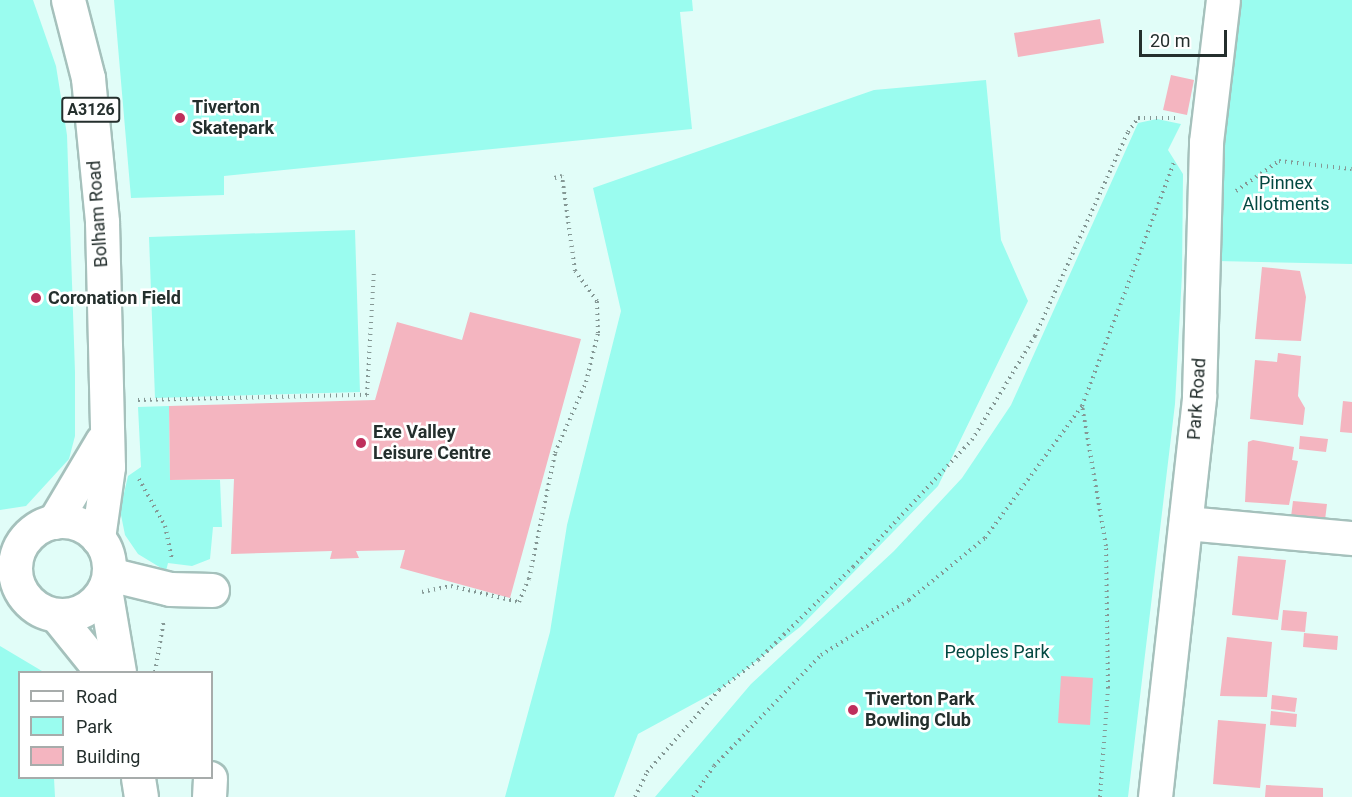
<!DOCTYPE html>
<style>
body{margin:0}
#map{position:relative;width:1352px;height:797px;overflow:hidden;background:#e1fdf8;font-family:Roboto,sans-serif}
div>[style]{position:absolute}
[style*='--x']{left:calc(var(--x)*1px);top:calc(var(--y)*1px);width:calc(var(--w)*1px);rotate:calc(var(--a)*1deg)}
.green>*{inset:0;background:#9afcef}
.building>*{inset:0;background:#f4b5c0}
.path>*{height:4px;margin-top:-2px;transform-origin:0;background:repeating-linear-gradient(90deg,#859895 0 1.5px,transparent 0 6px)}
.roads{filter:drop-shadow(2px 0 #a5c1bc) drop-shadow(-2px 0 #a5c1bc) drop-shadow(0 2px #a5c1bc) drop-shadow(0 -2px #a5c1bc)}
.minor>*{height:33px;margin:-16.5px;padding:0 16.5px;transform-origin:16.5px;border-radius:16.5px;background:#fff}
.major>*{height:33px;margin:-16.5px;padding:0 16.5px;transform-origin:16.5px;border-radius:16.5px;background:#fff}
.major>.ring{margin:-16.5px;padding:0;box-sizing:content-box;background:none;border:33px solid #fff;border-radius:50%}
.dots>*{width:16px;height:16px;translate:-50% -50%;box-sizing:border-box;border:3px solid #fff;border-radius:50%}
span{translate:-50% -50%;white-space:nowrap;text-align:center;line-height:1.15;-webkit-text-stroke:5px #fff;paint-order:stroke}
.shield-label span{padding:2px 4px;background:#fff;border:2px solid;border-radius:4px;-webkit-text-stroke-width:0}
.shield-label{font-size:16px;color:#242f2d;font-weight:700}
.poi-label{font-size:18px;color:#242f2d;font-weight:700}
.left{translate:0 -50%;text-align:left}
.park-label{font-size:18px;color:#034841}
.street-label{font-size:18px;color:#242f2d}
.legend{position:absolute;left:18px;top:671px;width:195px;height:108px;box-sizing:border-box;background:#fff;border:2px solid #a7acab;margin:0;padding:8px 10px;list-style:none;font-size:18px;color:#242f2d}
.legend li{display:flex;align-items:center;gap:12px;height:30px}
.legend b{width:30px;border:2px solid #a7acab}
.scale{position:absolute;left:1139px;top:30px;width:88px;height:27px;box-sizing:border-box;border:3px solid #242f2d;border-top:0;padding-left:8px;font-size:18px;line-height:21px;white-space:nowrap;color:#242f2d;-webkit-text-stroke:4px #fff;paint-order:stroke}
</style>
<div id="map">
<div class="green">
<div style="clip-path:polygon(0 0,33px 0,56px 66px,67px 135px,75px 372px,75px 436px,69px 459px,26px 506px,0 510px)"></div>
<div style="clip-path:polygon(114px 0,692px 0,693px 11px,680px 12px,692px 129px,224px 176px,224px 195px,131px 198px)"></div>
<div style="clip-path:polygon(1238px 0,1352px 0,1352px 264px,1217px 261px,1226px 56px)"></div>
<div style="clip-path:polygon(986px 80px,1001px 240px,1028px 301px,938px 486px,800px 627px,719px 690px,638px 734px,614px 797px,505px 797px,550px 632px,567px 525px,621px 311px,593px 188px,874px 90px)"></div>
<div style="clip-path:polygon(1157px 119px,1181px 124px,1168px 150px,1183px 174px,1182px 274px,1175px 404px,1128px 797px,655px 797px,751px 684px,894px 551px,962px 478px,1011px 405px,1138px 123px)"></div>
<div style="clip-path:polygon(355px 230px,360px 392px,155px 398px,149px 237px)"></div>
<div style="clip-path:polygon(169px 406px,170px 480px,220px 480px,222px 527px,213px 527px,210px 559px,192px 566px,168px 563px,166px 571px,138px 554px,125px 535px,120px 510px,128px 476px,141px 467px,138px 407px)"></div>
<div style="clip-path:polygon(0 646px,42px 671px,20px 672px,20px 778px,54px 778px,55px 797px,0 797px)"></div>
</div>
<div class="building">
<div style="clip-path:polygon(1100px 19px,1104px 43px,1018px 57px,1014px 33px)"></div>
<div style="clip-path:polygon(1171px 75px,1194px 80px,1187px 115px,1163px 110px)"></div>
<div style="clip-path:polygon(1262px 267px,1300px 271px,1306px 297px,1301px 341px,1255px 339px)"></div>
<div style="clip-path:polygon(470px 312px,581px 339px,510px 598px,400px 568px,405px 550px,356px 551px,359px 558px,330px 559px,332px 551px,231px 554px,234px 479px,170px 480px,169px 406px,375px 400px,397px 322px,462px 340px)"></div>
<div style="clip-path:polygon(1278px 353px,1301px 356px,1298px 396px,1305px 408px,1303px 425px,1250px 419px,1255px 360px,1277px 362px)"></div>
<div style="clip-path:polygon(1343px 401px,1352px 402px,1352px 433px,1340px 432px)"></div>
<div style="clip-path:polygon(1300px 436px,1328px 439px,1326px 452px,1299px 449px)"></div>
<div style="clip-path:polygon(1253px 440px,1294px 447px,1292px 460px,1298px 461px,1289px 505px,1245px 502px,1248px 442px)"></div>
<div style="clip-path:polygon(1293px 501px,1327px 504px,1325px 520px,1291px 517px)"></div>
<div style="clip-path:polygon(1238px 556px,1286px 560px,1278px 620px,1232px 615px)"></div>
<div style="clip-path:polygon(1283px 610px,1307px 612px,1305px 632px,1281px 630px)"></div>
<div style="clip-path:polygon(1304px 633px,1338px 636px,1337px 650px,1303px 647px)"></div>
<div style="clip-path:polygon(1227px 637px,1272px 642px,1267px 697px,1220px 696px)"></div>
<div style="clip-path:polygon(1061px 676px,1093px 678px,1090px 725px,1058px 723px)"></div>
<div style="clip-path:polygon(1272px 695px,1297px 698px,1295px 712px,1271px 709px)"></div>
<div style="clip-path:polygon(1271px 711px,1297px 714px,1296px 727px,1270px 725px)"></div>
<div style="clip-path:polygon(1218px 720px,1266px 724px,1260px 788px,1213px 784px)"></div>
<div style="clip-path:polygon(1266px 785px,1323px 788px,1323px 797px,1265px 797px)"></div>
</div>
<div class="path">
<div style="--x:1236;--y:191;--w:52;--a:-34.9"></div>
<div style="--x:1279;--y:161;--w:73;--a:6.3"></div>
<div style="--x:138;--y:400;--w:229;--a:-1.3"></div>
<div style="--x:367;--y:395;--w:126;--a:-86.8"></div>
<div style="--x:139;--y:479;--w:54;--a:61"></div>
<div style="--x:165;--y:526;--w:34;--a:78"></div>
<div style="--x:422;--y:592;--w:30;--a:-12"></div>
<div style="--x:451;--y:586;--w:70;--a:13.2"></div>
<div style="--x:519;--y:602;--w:25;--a:-67"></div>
<div style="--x:529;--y:579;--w:129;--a:-78.3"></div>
<div style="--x:555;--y:453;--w:77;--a:-66.4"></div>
<div style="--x:586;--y:382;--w:50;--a:-76.2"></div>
<div style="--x:598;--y:333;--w:32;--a:-92"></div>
<div style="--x:597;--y:301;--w:37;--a:-126"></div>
<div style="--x:575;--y:271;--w:96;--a:-97.8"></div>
<div style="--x:562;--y:176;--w:8;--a:166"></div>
<div style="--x:155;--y:672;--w:53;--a:-80.2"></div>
<div style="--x:635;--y:797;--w:28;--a:-64"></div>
<div style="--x:647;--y:772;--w:109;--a:-48.7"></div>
<div style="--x:719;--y:690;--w:49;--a:-37.6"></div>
<div style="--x:758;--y:660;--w:133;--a:-44.4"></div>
<div style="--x:853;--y:567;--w:174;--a:-46.9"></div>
<div style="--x:972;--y:440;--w:122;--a:-58.8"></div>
<div style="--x:1035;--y:336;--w:224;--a:-65.5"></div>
<div style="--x:1128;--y:132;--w:17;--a:-54"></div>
<div style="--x:1138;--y:118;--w:40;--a:0"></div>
<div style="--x:693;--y:797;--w:37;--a:-56"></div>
<div style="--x:714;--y:766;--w:154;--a:-46.1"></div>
<div style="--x:821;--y:655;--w:104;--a:-32"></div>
<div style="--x:909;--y:600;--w:98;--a:-39.2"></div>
<div style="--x:985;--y:538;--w:164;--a:-53.7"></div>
<div style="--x:1100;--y:797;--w:109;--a:-85.8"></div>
<div style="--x:1108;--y:688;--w:142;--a:-90.8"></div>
<div style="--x:1106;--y:546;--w:142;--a:-99.7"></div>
<div style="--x:1082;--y:406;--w:260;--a:-69.3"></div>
</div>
<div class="roads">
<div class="minor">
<div style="--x:1186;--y:523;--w:167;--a:5.2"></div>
<div style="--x:109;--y:574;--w:63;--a:13.8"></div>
<div style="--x:170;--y:589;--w:42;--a:1.4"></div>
<div style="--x:105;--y:589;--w:84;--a:80.4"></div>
<div style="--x:56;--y:615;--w:73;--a:51.1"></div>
<div style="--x:138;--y:778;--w:19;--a:81"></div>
<div style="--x:209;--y:797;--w:19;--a:-87"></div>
<div style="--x:1155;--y:797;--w:403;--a:-83.7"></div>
<div style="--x:1199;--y:396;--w:254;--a:-88.4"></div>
<div style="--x:1206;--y:142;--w:143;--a:-83.2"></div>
</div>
<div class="major">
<div style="--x:68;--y:0;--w:81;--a:75.6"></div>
<div style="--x:88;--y:78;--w:145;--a:84.4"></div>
<div style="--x:102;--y:222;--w:245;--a:88.6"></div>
<div style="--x:108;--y:467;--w:72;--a:98"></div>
<div class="ring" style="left:15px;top:521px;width:61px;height:61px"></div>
<div style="--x:54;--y:522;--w:94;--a:-59.3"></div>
</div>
</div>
<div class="dots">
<div style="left:180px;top:118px;background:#be2f5c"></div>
<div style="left:36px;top:298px;background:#be2f5c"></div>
<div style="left:361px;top:443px;background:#be2f5c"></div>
<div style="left:853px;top:710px;background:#be2f5c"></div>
</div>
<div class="shield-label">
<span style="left:91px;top:110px">A3126</span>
</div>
<div class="poi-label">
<span class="left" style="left:192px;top:118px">Tiverton<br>Skatepark</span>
<span class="left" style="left:48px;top:298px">Coronation Field</span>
<span class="left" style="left:373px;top:443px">Exe Valley<br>Leisure Centre</span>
<span class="left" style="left:865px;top:710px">Tiverton Park<br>Bowling Club</span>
</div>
<div class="park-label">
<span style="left:1286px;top:194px">Pinnex<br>Allotments</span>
<span style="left:997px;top:652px">Peoples Park</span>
</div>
<div class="street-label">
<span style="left:98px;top:214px;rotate:-94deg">Bolham Road</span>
<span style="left:1197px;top:399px;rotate:-86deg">Park Road</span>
</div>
<ul class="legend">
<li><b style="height:8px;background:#fff"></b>Road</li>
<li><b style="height:16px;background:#9afcef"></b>Park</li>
<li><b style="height:16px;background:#f4b5c0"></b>Building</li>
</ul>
<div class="scale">20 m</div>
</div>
